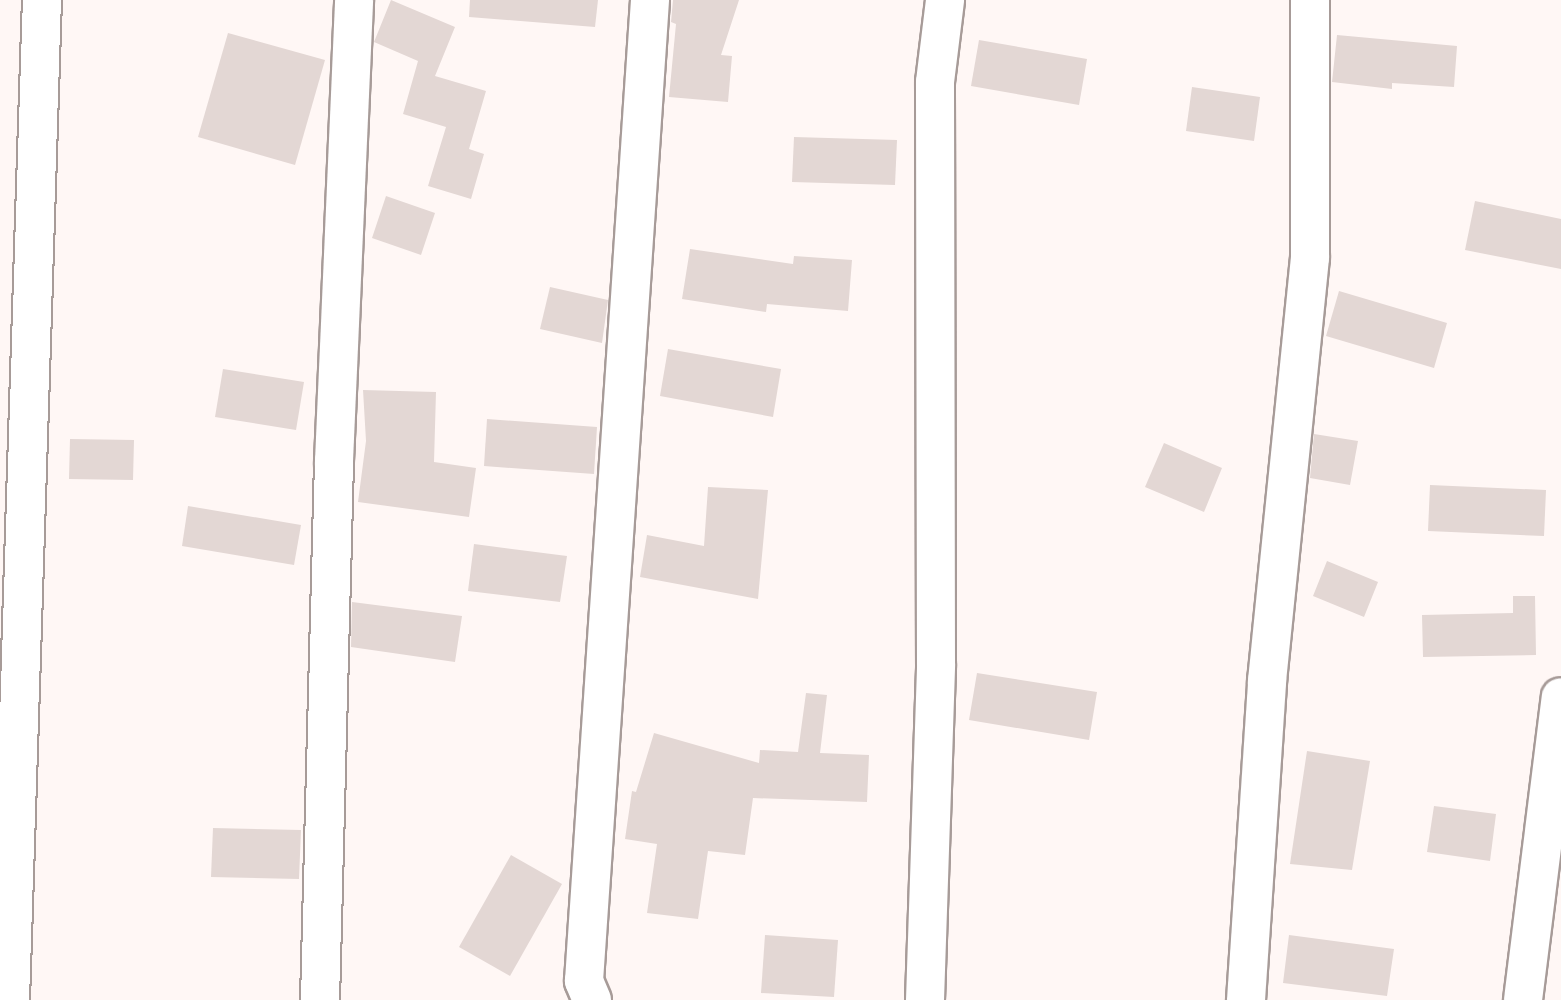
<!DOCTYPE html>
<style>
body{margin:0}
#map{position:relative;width:1561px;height:1000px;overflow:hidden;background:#fff7f5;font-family:"Source Serif 4",serif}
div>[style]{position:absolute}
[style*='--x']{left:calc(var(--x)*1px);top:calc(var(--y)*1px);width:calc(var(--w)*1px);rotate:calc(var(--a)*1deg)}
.building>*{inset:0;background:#e3d7d4}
.roads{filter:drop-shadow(2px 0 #a79b98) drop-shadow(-2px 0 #a79b98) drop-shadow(0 2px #a79b98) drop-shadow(0 -2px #a79b98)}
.minor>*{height:38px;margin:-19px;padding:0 19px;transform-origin:19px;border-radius:19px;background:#fff}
span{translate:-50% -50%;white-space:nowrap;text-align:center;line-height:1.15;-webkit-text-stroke:7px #fff;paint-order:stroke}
</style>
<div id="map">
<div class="building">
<div style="clip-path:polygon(391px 0,455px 27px,435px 76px,486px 91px,469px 149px,484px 154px,471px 199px,428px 186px,446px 127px,403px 114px,418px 61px,374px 42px)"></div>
<div style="clip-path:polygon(470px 0,598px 0,595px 27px,469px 17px)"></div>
<div style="clip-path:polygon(673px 0,739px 0,721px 55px,732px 56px,728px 102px,669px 97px,676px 24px,671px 22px)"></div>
<div style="clip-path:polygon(228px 33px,325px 60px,295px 165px,198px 137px)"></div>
<div style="clip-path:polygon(1337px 35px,1457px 46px,1454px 87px,1392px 83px,1392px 89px,1332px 82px)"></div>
<div style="clip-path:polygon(979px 40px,1087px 59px,1079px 105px,971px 86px)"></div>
<div style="clip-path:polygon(1192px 87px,1260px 97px,1254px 141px,1186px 131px)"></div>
<div style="clip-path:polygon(794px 137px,897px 140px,895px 185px,792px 182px)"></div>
<div style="clip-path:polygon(386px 196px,435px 213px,421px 255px,372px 238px)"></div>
<div style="clip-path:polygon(1475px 201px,1561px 219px,1561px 269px,1465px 250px)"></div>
<div style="clip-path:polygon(690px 249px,793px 264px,794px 256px,852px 260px,848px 311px,767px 304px,766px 312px,682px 299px)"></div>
<div style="clip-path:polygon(550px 287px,608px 300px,602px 343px,540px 329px)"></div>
<div style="clip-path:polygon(1339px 291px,1447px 323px,1434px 368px,1326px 336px)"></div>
<div style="clip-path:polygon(668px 349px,781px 369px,773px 417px,660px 396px)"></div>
<div style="clip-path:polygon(223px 369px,304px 382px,296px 430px,215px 417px)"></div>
<div style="clip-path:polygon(363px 390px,436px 392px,434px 462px,476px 468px,469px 517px,358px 502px,366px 441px)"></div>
<div style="clip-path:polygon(487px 419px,597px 427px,594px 474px,484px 466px)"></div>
<div style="clip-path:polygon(1314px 434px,1358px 441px,1350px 485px,1310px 478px)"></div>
<div style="clip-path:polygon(70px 439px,134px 440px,133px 480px,69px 479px)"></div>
<div style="clip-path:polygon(1164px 443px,1222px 468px,1204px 512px,1145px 487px)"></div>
<div style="clip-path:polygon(1430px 485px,1546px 490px,1544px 536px,1428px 531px)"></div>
<div style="clip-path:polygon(708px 487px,768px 490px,758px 599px,640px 577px,647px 535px,704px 546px)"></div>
<div style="clip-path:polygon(188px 506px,301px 525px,294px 565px,182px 546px)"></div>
<div style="clip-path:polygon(474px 544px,567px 556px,560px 602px,468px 591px)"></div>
<div style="clip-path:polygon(1327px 561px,1378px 582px,1364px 617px,1313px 596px)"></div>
<div style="clip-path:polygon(1513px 596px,1535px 596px,1536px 655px,1423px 657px,1422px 615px,1513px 613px)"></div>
<div style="clip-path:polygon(352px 602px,462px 616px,455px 662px,351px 647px)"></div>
<div style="clip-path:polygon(977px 673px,1097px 692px,1089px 740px,969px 720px)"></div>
<div style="clip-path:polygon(806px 693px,827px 695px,820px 753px,869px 755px,867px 802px,753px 798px,745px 855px,708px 851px,698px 919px,647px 913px,657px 844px,625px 839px,632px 791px,636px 792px,654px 733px,759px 763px,760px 750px,798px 752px)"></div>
<div style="clip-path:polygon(1307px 751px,1370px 761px,1352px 870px,1290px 864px)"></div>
<div style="clip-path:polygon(1434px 806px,1496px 814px,1490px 861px,1427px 852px)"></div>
<div style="clip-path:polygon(213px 828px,301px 830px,299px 879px,211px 877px)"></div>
<div style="clip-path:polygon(511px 855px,562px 884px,510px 976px,459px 947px)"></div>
<div style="clip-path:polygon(765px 935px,838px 940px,834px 997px,761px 993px)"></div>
<div style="clip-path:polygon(1289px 935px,1394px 949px,1387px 996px,1283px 983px)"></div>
</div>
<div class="roads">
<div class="minor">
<div style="--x:10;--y:1000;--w:1001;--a:-88.17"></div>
<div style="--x:320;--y:1000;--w:539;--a:-88.51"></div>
<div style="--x:334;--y:461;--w:461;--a:-87.5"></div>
<div style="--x:592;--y:1000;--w:21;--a:-113"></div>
<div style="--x:584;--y:981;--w:983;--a:-86.15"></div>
<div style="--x:925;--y:1000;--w:336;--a:-88.1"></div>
<div style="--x:936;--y:664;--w:582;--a:-90.1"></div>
<div style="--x:935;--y:82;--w:83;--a:-83"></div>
<div style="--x:1246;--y:1000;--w:320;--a:-86.2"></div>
<div style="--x:1267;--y:681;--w:425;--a:-84.2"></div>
<div style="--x:1310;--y:258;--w:258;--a:-90"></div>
<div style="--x:1523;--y:1000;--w:305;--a:-82.9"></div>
</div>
</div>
</div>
